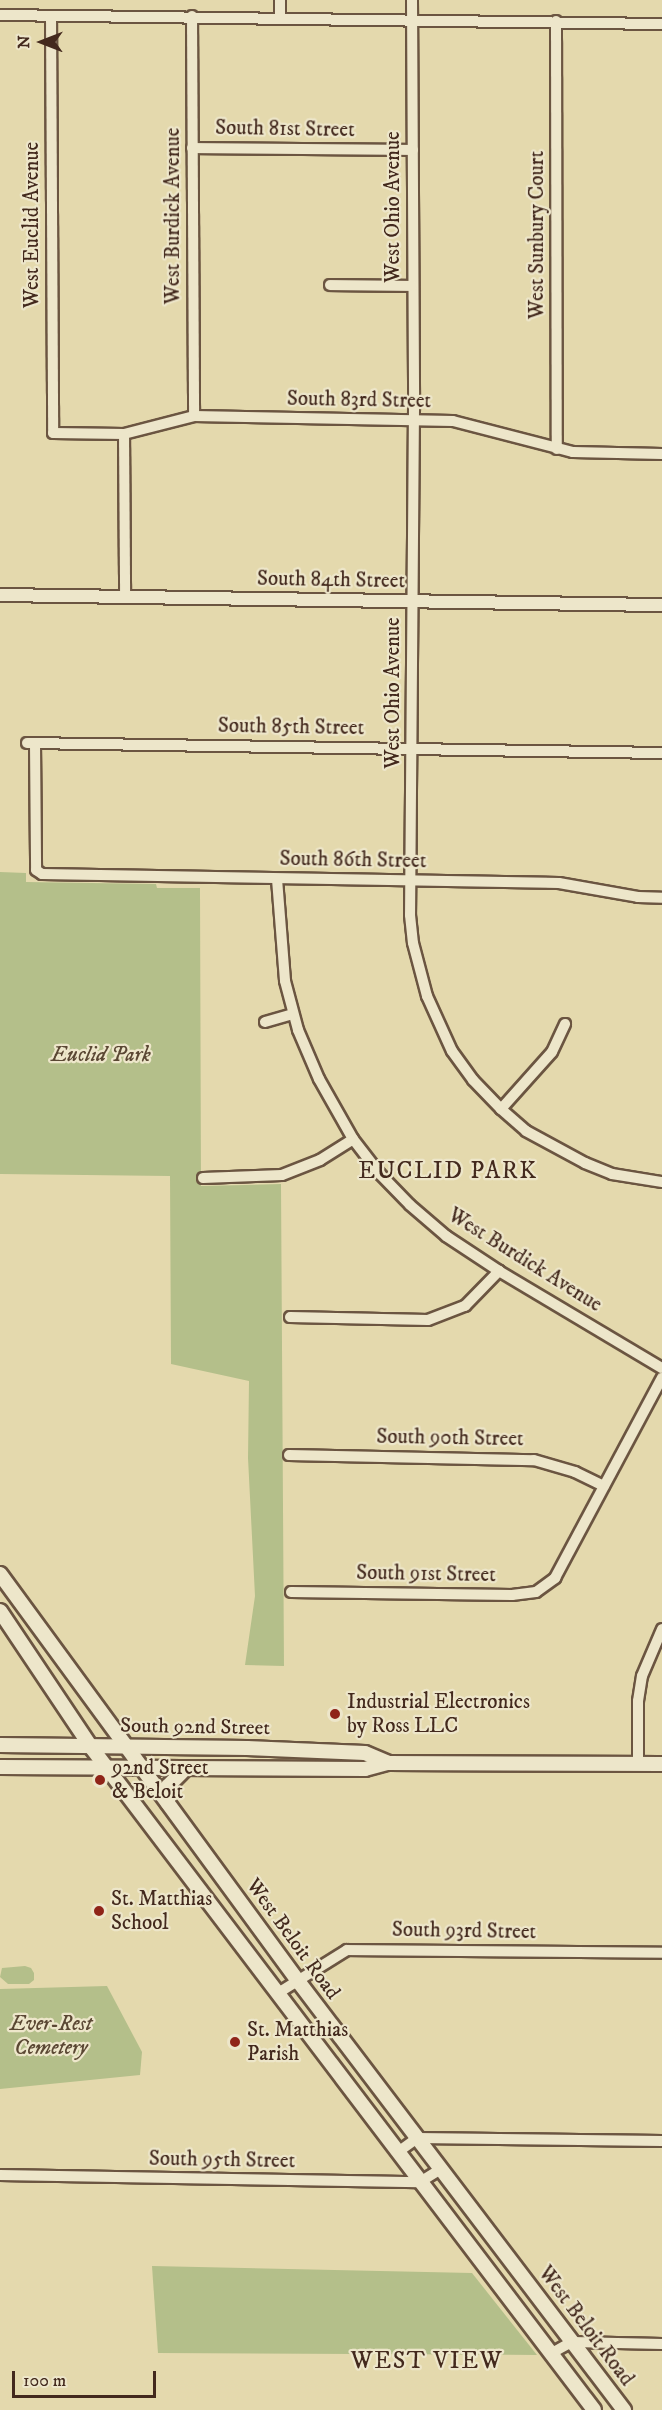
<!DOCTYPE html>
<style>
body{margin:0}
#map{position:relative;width:662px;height:2410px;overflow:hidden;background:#e4d9ad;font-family:"IM FELL DW Pica",serif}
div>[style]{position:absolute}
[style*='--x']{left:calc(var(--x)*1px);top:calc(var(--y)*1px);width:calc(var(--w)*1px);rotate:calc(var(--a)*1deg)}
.green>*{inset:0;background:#b4bf8a}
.roads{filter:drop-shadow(2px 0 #6b5541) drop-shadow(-2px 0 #6b5541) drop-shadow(0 2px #6b5541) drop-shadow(0 -2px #6b5541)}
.minor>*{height:10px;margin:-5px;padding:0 5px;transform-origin:5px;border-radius:5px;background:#ede6ca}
.tertiary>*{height:12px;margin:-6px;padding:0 6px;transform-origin:6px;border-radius:6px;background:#ede6ca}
.secondary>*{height:14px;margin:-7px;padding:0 7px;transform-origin:7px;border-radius:7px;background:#ede6ca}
.dots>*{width:16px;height:16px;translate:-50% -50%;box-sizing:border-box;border:3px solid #ede6ca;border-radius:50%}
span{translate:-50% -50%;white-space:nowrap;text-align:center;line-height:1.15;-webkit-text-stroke:4.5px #ede6ca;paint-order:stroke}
.street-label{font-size:21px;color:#43291d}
.park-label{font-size:21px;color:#5a4733;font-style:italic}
.poi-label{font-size:21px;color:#43291d}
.left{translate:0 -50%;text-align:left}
.quarter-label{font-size:24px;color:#43291d;letter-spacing:1.5px}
.north{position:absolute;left:12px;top:12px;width:60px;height:60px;-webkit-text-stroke:4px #ede6ca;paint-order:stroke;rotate:270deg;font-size:16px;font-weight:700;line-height:24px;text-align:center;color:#43291d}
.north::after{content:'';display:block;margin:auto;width:21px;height:27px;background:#43291d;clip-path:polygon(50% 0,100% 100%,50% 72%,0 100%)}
.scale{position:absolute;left:12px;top:2371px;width:144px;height:27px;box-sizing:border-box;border:3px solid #43291d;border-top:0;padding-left:8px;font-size:18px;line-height:21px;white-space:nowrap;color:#43291d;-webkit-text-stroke:4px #ede6ca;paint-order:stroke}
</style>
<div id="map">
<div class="green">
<div style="clip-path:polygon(0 872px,26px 873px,26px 882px,156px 884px,157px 888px,200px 888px,201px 1186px,281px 1184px,284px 1666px,245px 1665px,255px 1596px,248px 1458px,249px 1381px,171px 1364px,170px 1176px,0 1174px)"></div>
<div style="clip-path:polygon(25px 1966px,31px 1968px,34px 1973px,34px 1980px,29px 1984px,8px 1984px,0 1977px,2px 1968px)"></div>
<div style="clip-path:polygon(107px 1986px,142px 2052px,140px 2075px,0 2089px,0 1989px)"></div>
<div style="clip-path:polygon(152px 2266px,472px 2273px,537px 2355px,158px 2353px)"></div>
</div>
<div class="roads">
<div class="minor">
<div style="--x:280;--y:0;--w:17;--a:90"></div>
<div style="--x:412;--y:0;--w:409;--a:89.7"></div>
<div style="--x:414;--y:409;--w:506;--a:90.45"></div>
<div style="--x:410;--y:915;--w:28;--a:84"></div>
<div style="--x:413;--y:943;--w:55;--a:75.2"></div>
<div style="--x:427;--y:996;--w:60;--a:65.6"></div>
<div style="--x:452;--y:1051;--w:36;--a:54"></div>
<div style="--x:473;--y:1080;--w:40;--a:46"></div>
<div style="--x:501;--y:1109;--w:33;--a:41"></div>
<div style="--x:526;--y:1131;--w:67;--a:28.5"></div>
<div style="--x:585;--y:1163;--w:29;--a:22"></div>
<div style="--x:612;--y:1174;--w:51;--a:9.1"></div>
<div style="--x:0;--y:15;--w:662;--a:0.78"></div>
<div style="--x:51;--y:16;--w:417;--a:89.7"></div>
<div style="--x:53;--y:433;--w:71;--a:0.8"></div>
<div style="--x:124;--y:434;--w:72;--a:-14.4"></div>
<div style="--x:194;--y:416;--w:259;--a:1.1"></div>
<div style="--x:453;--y:421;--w:124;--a:14.5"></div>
<div style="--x:573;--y:452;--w:89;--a:1.3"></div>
<div style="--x:192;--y:16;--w:400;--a:89.7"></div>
<div style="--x:556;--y:21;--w:428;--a:89.9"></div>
<div style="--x:192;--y:148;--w:221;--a:0.5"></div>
<div style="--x:330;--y:285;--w:82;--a:0.7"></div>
<div style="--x:124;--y:434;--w:162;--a:89.6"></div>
<div style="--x:27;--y:743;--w:635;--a:0.9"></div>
<div style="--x:35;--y:744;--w:126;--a:89.5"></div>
<div style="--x:36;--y:870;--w:7;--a:34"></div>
<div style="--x:42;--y:874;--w:517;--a:1"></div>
<div style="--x:559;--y:883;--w:80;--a:10"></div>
<div style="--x:638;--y:897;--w:24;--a:2"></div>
<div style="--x:277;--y:879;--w:102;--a:85.5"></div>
<div style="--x:285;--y:981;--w:51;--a:75.1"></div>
<div style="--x:298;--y:1030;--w:53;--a:66.8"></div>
<div style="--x:319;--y:1079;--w:69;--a:60.5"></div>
<div style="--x:353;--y:1139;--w:44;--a:52.4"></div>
<div style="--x:380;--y:1174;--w:43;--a:45.9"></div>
<div style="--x:410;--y:1205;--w:48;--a:40.7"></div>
<div style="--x:446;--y:1236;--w:64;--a:33.4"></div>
<div style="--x:499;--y:1271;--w:190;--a:30.8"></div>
<div style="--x:265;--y:1022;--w:29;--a:-16"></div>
<div style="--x:501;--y:1109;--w:76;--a:-48.2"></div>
<div style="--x:552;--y:1052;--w:31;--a:-65"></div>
<div style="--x:203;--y:1178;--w:79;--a:-2.2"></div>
<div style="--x:282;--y:1175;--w:41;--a:-21.5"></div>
<div style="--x:320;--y:1160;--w:39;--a:-32"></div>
<div style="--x:290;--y:1317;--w:138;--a:1.2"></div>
<div style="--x:428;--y:1320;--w:40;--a:-21"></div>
<div style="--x:465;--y:1306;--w:49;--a:-45.8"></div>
<div style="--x:289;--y:1455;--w:245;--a:1.2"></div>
<div style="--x:534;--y:1460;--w:43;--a:16.3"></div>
<div style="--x:575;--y:1472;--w:32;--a:26"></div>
<div style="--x:291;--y:1592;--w:221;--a:0.8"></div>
<div style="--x:512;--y:1595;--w:24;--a:-7"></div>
<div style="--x:536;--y:1592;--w:24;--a:-36"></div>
<div style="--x:555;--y:1578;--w:227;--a:-61.9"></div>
<div style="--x:638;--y:1764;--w:63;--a:-90"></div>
<div style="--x:638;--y:1701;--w:25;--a:-81"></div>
<div style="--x:642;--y:1676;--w:51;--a:-66.9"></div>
<div style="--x:278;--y:1993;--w:81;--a:-31.9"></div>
<div style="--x:347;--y:1950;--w:315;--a:0.5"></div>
<div style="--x:398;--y:2152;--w:24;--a:-36"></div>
<div style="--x:417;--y:2138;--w:245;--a:0.7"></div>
<div style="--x:0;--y:2175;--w:420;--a:1"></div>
<div style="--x:420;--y:2182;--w:25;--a:-32"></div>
<div style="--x:550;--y:2354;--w:25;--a:-29"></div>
<div style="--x:572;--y:2342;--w:90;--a:1.3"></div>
</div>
<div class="tertiary">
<div style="--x:0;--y:595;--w:662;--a:0.87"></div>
</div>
<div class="secondary">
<div style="--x:0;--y:1574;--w:504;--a:53.79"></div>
<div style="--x:298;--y:1981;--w:539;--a:52.77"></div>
<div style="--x:0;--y:1611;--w:164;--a:56.2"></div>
<div style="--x:91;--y:1747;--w:832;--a:52.81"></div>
<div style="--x:0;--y:1745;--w:247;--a:0.7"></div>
<div style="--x:247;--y:1748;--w:118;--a:2.4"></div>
<div style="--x:365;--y:1753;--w:25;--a:23"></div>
<div style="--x:0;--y:1767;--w:365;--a:0.3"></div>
<div style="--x:365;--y:1769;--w:24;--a:-15"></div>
<div style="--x:388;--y:1763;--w:274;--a:0.2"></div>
<div style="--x:168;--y:1803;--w:17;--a:-90"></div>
<div style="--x:168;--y:1786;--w:24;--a:-45"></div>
</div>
</div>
<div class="dots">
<div style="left:335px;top:1714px;background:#8f2418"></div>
<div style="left:100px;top:1780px;background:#8f2418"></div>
<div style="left:99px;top:1911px;background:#8f2418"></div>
<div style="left:235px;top:2042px;background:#8f2418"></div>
</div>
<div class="street-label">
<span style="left:285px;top:129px;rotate:1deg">South 81st Street</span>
<span style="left:393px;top:207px;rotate:-90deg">West Ohio Avenue</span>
<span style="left:173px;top:216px;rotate:-90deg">West Burdick Avenue</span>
<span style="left:32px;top:225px;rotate:-90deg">West Euclid Avenue</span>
<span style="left:537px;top:235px;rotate:-90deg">West Sunbury Court</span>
<span style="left:359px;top:400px;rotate:1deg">South 83rd Street</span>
<span style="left:331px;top:580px;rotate:1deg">South 84th Street</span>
<span style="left:393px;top:693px;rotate:-90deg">West Ohio Avenue</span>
<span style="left:291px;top:727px;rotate:1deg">South 85th Street</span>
<span style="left:353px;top:860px;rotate:1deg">South 86th Street</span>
<span style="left:525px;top:1260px;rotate:32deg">West Burdick Avenue</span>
<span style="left:450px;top:1438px;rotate:1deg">South 90th Street</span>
<span style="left:426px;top:1574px;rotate:1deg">South 91st Street</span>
<span style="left:195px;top:1727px;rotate:1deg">South 92nd Street</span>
<span style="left:464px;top:1931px;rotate:1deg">South 93rd Street</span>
<span style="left:293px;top:1939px;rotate:54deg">West Beloit Road</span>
<span style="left:222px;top:2160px;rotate:1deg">South 95th Street</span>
<span style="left:586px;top:2326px;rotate:53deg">West Beloit Road</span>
</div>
<div class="park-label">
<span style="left:101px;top:1055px">Euclid Park</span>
<span style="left:51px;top:2036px">Ever-Rest<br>Cemetery</span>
</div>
<div class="poi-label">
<span class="left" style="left:347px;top:1714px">Industrial Electronics<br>by Ross LLC</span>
<span class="left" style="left:112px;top:1780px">92nd Street<br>&amp; Beloit</span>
<span class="left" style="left:111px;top:1911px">St. Matthias<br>School</span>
<span class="left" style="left:247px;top:2042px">St. Matthias<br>Parish</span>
</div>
<div class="quarter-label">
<span style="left:448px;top:1172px">EUCLID PARK</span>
<span style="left:427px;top:2362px">WEST VIEW</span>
</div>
<div class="north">N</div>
<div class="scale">100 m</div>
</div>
